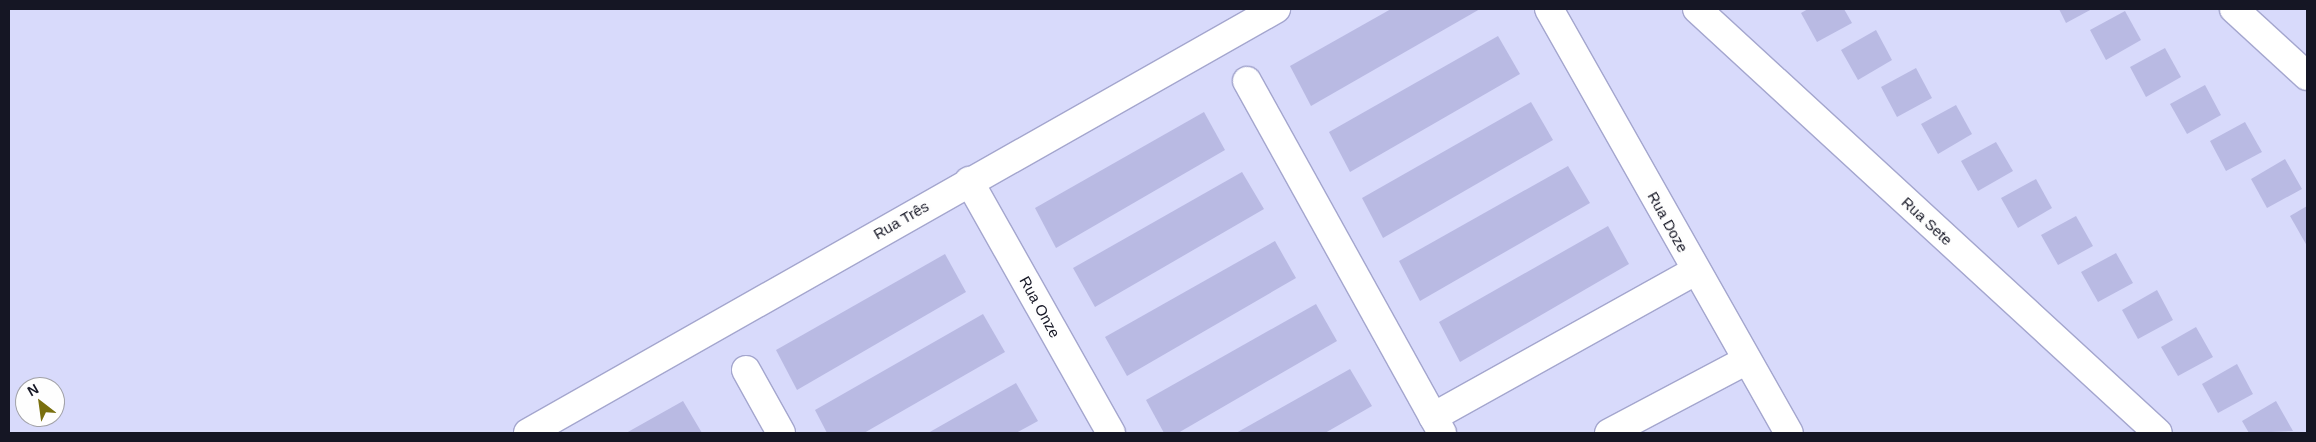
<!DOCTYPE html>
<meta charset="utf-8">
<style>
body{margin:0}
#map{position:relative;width:2316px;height:442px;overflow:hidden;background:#d8dafb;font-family:Helvetica,sans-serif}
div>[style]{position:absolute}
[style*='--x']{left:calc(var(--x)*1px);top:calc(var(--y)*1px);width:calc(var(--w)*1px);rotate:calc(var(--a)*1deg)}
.building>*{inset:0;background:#b9bae3}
.roads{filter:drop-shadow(1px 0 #a4a6ce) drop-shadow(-1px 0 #a4a6ce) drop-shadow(0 1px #a4a6ce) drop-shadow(0 -1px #a4a6ce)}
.minor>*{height:28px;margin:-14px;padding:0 14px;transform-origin:14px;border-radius:14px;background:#fff}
span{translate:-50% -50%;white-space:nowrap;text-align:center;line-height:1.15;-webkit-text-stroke:5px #fefefe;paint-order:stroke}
.street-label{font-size:15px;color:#151624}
.frame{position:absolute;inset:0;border:10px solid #151624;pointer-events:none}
.north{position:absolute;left:15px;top:377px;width:50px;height:50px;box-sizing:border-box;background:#fefefe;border:1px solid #a1a1a7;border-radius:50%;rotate:330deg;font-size:14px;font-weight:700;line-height:20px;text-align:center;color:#151624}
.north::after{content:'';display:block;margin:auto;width:18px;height:22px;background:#796f0e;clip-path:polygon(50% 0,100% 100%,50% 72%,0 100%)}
</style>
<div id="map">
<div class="building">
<div style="clip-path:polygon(1391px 9px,1480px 9px,1311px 106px,1290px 66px)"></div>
<div style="clip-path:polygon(1808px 9px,1844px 9px,1852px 23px,1817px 42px,1801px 13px)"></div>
<div style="clip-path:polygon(2059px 9px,2092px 9px,2066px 23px)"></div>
<div style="clip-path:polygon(2125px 11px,2141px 40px,2106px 60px,2090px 30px)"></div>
<div style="clip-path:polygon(1876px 30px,1892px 60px,1858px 80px,1841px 50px)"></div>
<div style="clip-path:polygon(1498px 36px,1520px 74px,1350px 172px,1329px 132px)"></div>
<div style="clip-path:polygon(2165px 48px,2181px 77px,2146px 97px,2130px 67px)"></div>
<div style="clip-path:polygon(1916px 68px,1932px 98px,1897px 117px,1881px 87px)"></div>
<div style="clip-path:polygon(2205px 85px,2221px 115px,2187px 134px,2170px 104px)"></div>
<div style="clip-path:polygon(1531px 102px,1553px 140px,1383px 238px,1362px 198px)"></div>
<div style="clip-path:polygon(1956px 105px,1972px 134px,1938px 154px,1921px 124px)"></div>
<div style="clip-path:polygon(1204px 112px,1225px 150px,1056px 248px,1035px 208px)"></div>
<div style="clip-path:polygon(2245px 122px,2262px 152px,2226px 171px,2210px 141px)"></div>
<div style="clip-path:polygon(1996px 142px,2013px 171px,1978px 191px,1961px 161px)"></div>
<div style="clip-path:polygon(2285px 159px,2302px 189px,2267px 208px,2251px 179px)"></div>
<div style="clip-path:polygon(1568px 166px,1590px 203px,1420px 301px,1399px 261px)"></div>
<div style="clip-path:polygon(1242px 172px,1264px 209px,1095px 307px,1073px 268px)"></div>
<div style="clip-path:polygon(2036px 179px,2052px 208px,2018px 228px,2001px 198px)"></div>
<div style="clip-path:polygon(2307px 206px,2307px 246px,2290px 216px)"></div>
<div style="clip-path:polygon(2076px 216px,2093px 246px,2058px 265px,2041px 235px)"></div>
<div style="clip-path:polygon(1608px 226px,1629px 264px,1460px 362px,1439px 322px)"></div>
<div style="clip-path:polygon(1275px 241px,1296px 278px,1127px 376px,1105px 337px)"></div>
<div style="clip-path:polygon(2116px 253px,2133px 283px,2098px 302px,2081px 272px)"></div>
<div style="clip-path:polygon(945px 254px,966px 292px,797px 390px,776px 350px)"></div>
<div style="clip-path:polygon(2157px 290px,2173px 320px,2138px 339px,2122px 310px)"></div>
<div style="clip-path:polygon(1316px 304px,1337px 341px,1178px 433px,1164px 433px,1146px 400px)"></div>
<div style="clip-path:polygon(983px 314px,1005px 352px,864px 433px,827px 433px,815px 410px)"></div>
<div style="clip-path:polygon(2196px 327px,2213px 357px,2178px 376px,2161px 347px)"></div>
<div style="clip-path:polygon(2237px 364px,2253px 394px,2218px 413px,2202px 384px)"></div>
<div style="clip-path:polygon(1350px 369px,1372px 406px,1325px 433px,1236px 433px)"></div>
<div style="clip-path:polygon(1016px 383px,1038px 421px,1016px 433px,928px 433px)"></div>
<div style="clip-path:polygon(683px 401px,702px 433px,626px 433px)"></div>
<div style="clip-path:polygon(2276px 401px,2293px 431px,2249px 433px,2242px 421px)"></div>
</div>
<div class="roads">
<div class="minor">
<div style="--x:1549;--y:9;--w:487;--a:60.5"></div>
<div style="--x:1697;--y:9;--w:626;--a:42.61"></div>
<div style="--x:2234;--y:9;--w:99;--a:42.5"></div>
<div style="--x:1247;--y:81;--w:402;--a:61"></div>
<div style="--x:969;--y:181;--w:289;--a:60.6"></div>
<div style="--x:746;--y:370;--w:72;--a:60.9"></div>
<div style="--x:1433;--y:417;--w:300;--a:-29.1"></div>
<div style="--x:528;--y:433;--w:860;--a:-29.55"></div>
<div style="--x:1609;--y:433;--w:156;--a:-27.9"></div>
</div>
</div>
<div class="street-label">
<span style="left:901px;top:220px;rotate:-30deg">Rua Três</span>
<span style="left:1927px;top:221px;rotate:43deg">Rua Sete</span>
<span style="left:1668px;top:222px;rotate:61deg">Rua Doze</span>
<span style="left:1040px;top:307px;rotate:61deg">Rua Onze</span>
</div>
<div class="frame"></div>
<div class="north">N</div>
</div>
